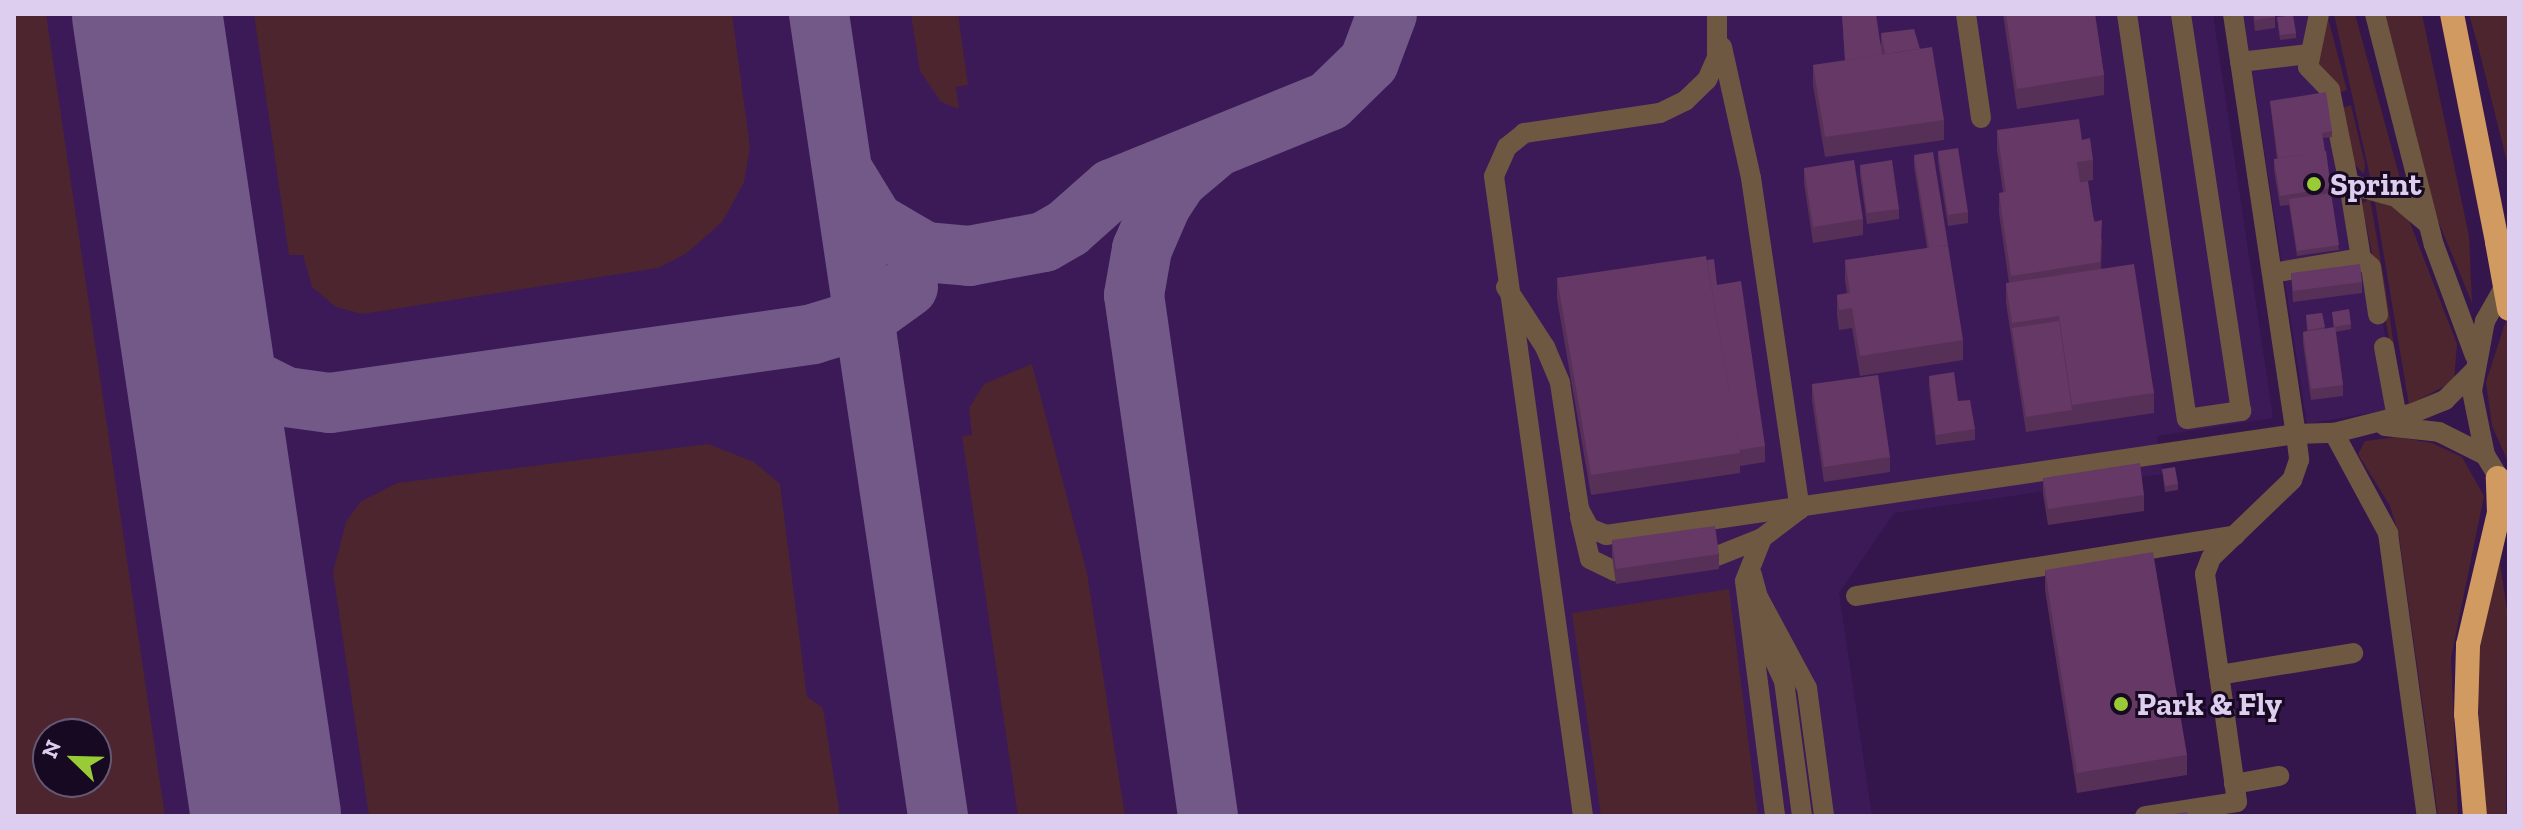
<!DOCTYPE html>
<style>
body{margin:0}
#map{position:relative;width:2523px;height:830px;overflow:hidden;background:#34154c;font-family:"Zilla Slab",serif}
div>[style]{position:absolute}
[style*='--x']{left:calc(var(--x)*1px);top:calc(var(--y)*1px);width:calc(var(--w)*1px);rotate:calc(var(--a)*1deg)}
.built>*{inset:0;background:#3c1a58}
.green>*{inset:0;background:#4c252e}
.taxiway>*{height:60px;margin:-30px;padding:0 30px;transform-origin:30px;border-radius:30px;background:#725988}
.runway>*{height:150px;margin:-75px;padding:0 75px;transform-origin:75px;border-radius:75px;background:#725988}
.minor>*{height:20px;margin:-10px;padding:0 10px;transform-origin:10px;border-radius:10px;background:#6e5842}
.highway>*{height:24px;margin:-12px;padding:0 12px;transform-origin:12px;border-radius:12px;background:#d09a60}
.highway-bridge>*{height:24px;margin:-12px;padding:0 12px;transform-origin:12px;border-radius:12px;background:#d09a60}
.wall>*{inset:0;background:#573057}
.building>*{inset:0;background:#653865}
.dots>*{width:22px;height:22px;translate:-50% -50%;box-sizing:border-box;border:4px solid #160921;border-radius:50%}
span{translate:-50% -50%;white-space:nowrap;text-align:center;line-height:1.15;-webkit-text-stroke:6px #160921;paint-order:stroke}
.poi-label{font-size:32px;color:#ddcdef;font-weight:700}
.left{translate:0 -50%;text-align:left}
.frame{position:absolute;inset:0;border:16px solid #ddcdef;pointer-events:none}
.north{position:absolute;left:32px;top:718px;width:80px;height:80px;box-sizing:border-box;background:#160921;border:2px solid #665773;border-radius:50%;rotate:293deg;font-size:22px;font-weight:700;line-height:32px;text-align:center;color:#ddcdef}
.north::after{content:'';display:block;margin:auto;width:28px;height:36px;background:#99cb36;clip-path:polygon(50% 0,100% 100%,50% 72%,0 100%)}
</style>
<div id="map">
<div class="built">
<div style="clip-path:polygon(evenodd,14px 14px,2213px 14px,2273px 418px,2157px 436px,2163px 474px,1894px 513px,1839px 593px,1872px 816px,14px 816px,14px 14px,48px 734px,96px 734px,96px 782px,48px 782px,48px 734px)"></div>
<div style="clip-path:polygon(2243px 14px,2324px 14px,2399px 408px,2307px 424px)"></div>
</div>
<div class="green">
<div style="clip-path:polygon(evenodd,14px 14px,46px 14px,165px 816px,14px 816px,14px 14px,48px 734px,96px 734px,96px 782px,48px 782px,48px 734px)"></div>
<div style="clip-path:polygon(254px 14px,732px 14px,750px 147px,744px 182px,723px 221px,687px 253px,658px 268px,362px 314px,336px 307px,312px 287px,303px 255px,289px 255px)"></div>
<div style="clip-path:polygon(911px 14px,958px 14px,968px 85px,956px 87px,959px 109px,941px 102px,920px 71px)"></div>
<div style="clip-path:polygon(2327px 14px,2347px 90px,2338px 93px,2317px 62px)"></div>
<div style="clip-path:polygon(2334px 14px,2355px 14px,2403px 189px,2370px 177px)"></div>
<div style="clip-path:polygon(2385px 14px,2422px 14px,2469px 236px,2472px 303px,2436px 216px)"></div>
<div style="clip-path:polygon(2469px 14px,2509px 14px,2509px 170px,2478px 46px)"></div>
<div style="clip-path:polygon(2351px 105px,2365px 164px,2364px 174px,2354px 164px,2342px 108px)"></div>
<div style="clip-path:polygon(2374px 197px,2407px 215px,2457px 344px,2454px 381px,2409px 405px)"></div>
<div style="clip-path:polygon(2370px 198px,2385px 285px,2403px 407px,2362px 204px)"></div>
<div style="clip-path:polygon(2509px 311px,2509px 464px,2492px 426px,2486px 382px)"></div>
<div style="clip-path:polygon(1032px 364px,1087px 573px,1125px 816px,1018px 816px,962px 436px,972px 435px,969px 408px,984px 384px)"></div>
<div style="clip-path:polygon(2397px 437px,2432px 443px,2462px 457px,2484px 496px,2451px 658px,2458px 816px,2438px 816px,2399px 536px,2390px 506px,2358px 454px,2365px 441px)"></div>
<div style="clip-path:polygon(708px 444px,754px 462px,780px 484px,807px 697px,823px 708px,840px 816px,369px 816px,333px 572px,346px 522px,360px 502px,397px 483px)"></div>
<div style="clip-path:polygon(2499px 556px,2507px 610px,2506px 816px,2484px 816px,2476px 662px)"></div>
<div style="clip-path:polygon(1729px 589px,1758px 816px,1601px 816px,1572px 613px)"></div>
</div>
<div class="taxiway">
<div style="--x:819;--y:14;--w:811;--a:81.56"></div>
<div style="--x:846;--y:176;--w:54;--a:58.7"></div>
<div style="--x:874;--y:222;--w:59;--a:30.5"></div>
<div style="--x:925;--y:252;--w:44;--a:5.2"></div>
<div style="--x:969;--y:256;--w:76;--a:-10.6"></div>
<div style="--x:1044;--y:242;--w:28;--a:-30"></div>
<div style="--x:1068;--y:228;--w:59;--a:-41.6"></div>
<div style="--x:1112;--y:189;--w:234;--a:-22.1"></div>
<div style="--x:1329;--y:101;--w:56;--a:-44.3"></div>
<div style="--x:1369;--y:62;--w:51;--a:-69.4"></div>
<div style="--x:190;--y:308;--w:63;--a:54"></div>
<div style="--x:227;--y:359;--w:28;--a:42"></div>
<div style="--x:248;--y:378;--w:42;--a:26.6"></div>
<div style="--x:286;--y:397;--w:44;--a:7.8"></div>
<div style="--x:330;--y:403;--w:488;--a:-8.1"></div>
<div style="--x:813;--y:334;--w:54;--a:-17.1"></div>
<div style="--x:865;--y:318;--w:53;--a:-35.8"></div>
<div style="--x:1208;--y:816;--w:526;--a:-98.08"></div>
<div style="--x:1134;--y:295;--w:47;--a:-80.1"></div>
<div style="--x:1142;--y:249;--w:48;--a:-66.6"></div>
<div style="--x:1161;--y:205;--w:30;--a:-57"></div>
<div style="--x:1177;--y:180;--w:50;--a:-40.1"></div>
</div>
<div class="runway">
<div style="--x:147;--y:14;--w:811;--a:81.56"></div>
</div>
<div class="minor">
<div style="--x:1966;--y:14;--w:105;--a:81.8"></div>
<div style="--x:2127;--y:14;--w:409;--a:81.6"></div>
<div style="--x:2187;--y:419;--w:55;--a:-8.4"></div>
<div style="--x:2241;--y:411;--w:402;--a:-98.6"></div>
<div style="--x:2233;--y:14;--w:425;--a:81.5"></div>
<div style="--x:2296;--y:434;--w:38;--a:-2"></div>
<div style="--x:2334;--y:433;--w:81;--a:-14.2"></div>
<div style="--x:2413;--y:413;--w:35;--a:-22"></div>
<div style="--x:2445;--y:400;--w:40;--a:-45"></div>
<div style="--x:2319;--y:14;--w:54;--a:101.7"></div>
<div style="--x:2308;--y:67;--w:32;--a:46"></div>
<div style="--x:2330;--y:90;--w:96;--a:78.6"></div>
<div style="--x:2349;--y:184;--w:49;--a:15.5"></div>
<div style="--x:2396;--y:197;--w:39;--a:40"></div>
<div style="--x:2375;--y:14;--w:238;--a:75.7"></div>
<div style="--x:2434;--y:245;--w:118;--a:69.7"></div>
<div style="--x:1722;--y:47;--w:134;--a:77.5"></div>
<div style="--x:1751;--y:178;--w:335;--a:81.6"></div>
<div style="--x:1800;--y:509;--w:48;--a:142.7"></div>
<div style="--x:1762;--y:538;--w:46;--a:111.6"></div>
<div style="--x:1745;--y:581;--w:237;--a:82.7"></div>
<div style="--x:2240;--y:62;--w:68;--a:-6.7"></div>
<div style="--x:2349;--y:184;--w:75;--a:80.8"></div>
<div style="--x:2361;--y:258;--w:13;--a:42"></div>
<div style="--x:2371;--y:267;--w:48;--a:81.5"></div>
<div style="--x:2272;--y:273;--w:90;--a:-9.6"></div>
<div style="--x:1506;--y:287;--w:72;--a:57"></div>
<div style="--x:1545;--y:347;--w:39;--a:67"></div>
<div style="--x:1560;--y:383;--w:127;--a:81.4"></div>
<div style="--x:1579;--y:509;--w:21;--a:62"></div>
<div style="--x:1589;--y:528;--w:18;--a:22"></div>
<div style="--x:1606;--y:535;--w:697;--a:-8.33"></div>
<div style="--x:2296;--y:434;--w:26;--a:83"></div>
<div style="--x:2299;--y:460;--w:21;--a:109"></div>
<div style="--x:2292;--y:480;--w:112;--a:136.1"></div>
<div style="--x:2211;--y:558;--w:17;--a:111"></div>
<div style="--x:2205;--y:574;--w:230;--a:82"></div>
<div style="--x:2237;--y:802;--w:93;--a:171.3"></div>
<div style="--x:2384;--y:347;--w:72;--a:79.6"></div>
<div style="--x:2385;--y:426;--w:54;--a:6.3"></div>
<div style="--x:2439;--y:432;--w:51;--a:26.6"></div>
<div style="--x:2334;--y:433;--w:114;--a:61.6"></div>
<div style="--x:2388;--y:533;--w:286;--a:82.2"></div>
<div style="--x:2507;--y:491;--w:42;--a:-121.4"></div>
<div style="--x:2485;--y:455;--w:65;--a:-101.5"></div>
<div style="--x:2472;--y:391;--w:71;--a:-79.5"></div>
<div style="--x:2485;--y:321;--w:48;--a:-60.3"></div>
<div style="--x:1580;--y:517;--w:43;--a:76.6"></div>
<div style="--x:1590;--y:559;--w:28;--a:26"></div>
<div style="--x:1717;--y:556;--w:48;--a:-21.8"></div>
<div style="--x:1752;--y:575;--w:23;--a:75"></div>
<div style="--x:1758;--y:597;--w:103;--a:61.7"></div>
<div style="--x:1807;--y:688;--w:129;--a:82.4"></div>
<div style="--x:1856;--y:596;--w:384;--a:-9.1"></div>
<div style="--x:1752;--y:612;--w:76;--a:65.1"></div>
<div style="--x:1784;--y:681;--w:136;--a:82.4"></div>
<div style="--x:2219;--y:675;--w:136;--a:-9.3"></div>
<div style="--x:2234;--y:784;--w:46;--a:-10.1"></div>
<div style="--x:1583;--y:816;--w:646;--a:-97.92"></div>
<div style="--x:1494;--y:176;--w:32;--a:-66"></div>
<div style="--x:1507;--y:147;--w:22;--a:-39"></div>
<div style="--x:1524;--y:133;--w:137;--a:-8.4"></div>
<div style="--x:1660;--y:113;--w:28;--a:-26"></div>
<div style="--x:1685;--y:101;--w:30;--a:-44"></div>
<div style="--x:1707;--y:80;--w:24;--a:-66"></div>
<div style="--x:1717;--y:58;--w:44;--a:-90"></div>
</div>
<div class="highway">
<div style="--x:2452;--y:14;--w:232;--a:78.8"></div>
<div style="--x:2475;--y:816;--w:102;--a:-95"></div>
<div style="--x:2466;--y:714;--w:69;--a:-88.3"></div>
<div style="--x:2468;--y:645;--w:136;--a:-76.8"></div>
<div style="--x:2499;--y:513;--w:35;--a:-92"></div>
</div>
<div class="highway-bridge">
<div style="--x:2497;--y:242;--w:68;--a:79.8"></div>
</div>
<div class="wall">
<div style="clip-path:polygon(1842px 14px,1881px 44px,1881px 33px,1944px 120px,1944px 140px,1825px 157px,1813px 85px,1813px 65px,1845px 61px)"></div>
<div style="clip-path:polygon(2003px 14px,2095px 14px,2104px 75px,2104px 95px,2017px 109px)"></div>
<div style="clip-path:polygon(2253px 14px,2275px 14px,2275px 28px,2255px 31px)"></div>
<div style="clip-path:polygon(2277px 17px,2296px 33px,2296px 38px,2280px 40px)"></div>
<div style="clip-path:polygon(2270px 101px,2332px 131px,2332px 137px,2323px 138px,2339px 250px,2297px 256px,2289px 205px,2280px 206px,2274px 170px,2274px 159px,2277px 159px)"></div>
<div style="clip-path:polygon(1997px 130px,2082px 140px,2093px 160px,2093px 180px,2080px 182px,2102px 240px,2101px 269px,2154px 393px,2154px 413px,2026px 432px,2006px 303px,2006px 283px,2009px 283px,1999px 213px,1999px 193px,2003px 192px,1997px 150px)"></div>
<div style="clip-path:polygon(1938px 151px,1968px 212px,1968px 223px,1948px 226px,1938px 162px)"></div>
<div style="clip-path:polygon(1914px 155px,1963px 340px,1963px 360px,1860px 376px,1852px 328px,1839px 330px,1837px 315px,1837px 295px,1847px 293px,1845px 280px,1845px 260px,1927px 248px,1914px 166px)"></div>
<div style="clip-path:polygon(1860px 165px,1899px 209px,1899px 219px,1867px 224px,1860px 175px)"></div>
<div style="clip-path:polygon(1804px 168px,1863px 219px,1863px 235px,1813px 243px,1804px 183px)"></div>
<div style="clip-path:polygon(1707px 260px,1717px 285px,1765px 446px,1765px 462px,1740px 466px,1740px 473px,1591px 495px,1557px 299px,1557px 278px)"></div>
<div style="clip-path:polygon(2291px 273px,2362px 282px,2362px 293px,2293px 302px)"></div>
<div style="clip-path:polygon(2332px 312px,2351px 324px,2351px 329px,2336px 332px,2343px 385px,2343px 396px,2311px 400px,2303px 343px,2303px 332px,2307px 331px,2306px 315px,2322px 313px,2325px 329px,2334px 328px)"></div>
<div style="clip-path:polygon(1929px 376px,1958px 401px,1975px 429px,1975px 440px,1936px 445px,1929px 387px)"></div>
<div style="clip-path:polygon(1812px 384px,1890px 457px,1890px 472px,1824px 482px,1812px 400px)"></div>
<div style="clip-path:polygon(2162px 469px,2178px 484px,2178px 490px,2165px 492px)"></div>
<div style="clip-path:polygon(2043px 478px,2144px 495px,2144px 511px,2048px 525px,2043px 494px)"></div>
<div style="clip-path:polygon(1612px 540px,1719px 554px,1719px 569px,1616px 584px,1612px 556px)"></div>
<div style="clip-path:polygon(2045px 570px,2187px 755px,2187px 775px,2077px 793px,2045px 590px)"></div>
</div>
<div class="building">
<div style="clip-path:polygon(1842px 14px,1876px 14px,1882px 55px,1845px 60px)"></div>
<div style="clip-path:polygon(2006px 14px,2095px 14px,2104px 75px,2017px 89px)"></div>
<div style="clip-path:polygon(2254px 14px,2275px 14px,2275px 17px,2255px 20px)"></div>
<div style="clip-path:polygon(2293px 15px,2296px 33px,2280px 35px,2277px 17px)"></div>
<div style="clip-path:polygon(1914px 29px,1920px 49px,1885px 54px,1881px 33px)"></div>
<div style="clip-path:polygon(1932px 47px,1944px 120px,1825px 137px,1813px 65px)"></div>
<div style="clip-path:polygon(2326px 92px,2332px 131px,2322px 133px,2325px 152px,2278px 158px,2270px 101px)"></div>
<div style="clip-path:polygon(2079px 119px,2082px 140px,2090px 138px,2093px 160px,2077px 162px,2080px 182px,2088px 181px,2094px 222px,2102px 220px,2100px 262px,2011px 276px,1999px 193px,2006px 192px,1997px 130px)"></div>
<div style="clip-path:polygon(1958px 148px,1968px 212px,1948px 215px,1938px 151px)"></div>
<div style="clip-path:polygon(2326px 151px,2331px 188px,2280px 196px,2274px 159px)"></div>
<div style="clip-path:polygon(1933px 152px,1948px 245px,1929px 248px,1914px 155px)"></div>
<div style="clip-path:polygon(1854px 160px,1863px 219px,1813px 227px,1804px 168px)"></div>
<div style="clip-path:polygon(1892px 160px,1899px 209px,1867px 213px,1860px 165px)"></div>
<div style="clip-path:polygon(2331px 193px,2339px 245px,2297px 251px,2289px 199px)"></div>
<div style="clip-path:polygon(1948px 245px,1963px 340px,1860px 356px,1852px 308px,1839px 310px,1837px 295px,1850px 293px,1845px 260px)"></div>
<div style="clip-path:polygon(1706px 256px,1740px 453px,1591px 475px,1557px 278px)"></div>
<div style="clip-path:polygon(1714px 259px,1717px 285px,1741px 281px,1765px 446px,1739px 450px,1707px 260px)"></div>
<div style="clip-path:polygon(2134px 264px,2154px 393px,2072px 405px,2059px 316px,2012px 323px,2006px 283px)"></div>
<div style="clip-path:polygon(2360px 264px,2362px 282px,2293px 291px,2291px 273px)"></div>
<div style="clip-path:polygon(2349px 309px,2351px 324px,2334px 327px,2332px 312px)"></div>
<div style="clip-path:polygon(2322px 313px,2325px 327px,2308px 330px,2306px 315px)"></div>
<div style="clip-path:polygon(2059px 321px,2072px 410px,2026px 417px,2012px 328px)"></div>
<div style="clip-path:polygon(2335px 327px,2343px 385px,2311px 389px,2303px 332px)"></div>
<div style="clip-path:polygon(1954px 372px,1958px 401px,1970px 400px,1975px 429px,1936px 435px,1929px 376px)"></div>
<div style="clip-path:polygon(1878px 375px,1890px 457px,1824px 467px,1812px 384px)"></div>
<div style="clip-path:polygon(2140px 463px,2144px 495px,2048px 509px,2043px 478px)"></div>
<div style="clip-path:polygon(2175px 467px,2178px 484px,2165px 486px,2162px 469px)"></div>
<div style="clip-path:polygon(1715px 526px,1719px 554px,1616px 569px,1612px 540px)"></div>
<div style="clip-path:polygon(2153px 552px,2187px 755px,2077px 773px,2045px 570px)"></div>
<div style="clip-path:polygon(2187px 812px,2188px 816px,2162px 816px)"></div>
</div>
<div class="dots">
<div style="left:2314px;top:184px;background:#99cb36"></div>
<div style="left:2121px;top:704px;background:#99cb36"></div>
</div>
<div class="poi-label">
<span class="left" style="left:2330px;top:184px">Sprint</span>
<span class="left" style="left:2137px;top:704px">Park &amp; Fly</span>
</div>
<div class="frame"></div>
<div class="north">N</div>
</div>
